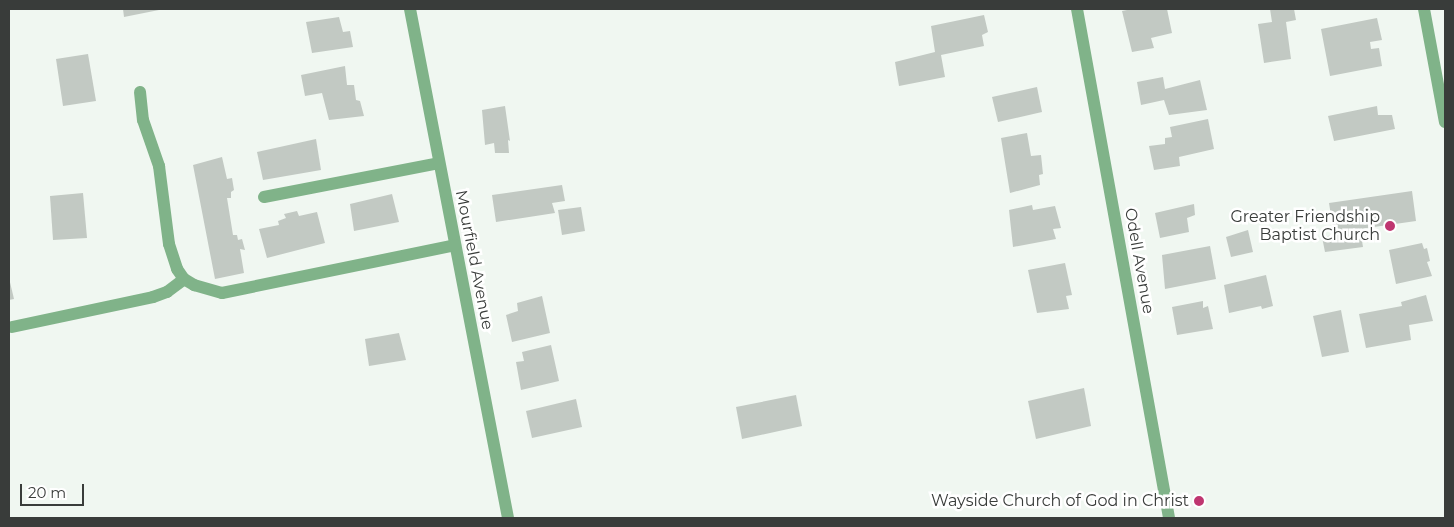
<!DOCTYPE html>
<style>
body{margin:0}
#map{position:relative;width:1454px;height:527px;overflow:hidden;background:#f0f7f1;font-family:Montserrat,sans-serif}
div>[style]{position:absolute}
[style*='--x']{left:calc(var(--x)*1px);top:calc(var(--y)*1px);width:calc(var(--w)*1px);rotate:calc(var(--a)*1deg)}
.building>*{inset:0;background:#c2c9c3}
.minor>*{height:12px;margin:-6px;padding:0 6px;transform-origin:6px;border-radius:6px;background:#80b389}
.dots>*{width:14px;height:14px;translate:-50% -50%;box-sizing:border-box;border:2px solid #fff;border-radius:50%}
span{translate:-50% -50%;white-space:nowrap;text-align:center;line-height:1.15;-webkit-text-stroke:5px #fff;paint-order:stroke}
.poi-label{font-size:16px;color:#393c3a}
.right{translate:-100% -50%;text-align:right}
.street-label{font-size:16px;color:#393c3a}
.frame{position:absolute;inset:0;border:10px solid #393c3a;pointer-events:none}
.scale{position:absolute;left:20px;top:484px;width:64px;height:22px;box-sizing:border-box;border:2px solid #393c3a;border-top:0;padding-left:6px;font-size:15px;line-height:18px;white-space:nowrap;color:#393c3a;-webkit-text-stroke:4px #fff;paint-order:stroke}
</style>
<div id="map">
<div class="building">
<div style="clip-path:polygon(123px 9px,159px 9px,159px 10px,124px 17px)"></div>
<div style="clip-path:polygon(1132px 9px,1167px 9px,1172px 33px,1151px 38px,1154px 48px,1132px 52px,1122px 11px)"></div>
<div style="clip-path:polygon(1270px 9px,1294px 9px,1296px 20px,1286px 22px,1291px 59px,1264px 63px,1258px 24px,1272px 22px)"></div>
<div style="clip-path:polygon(984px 15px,988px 32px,982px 35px,984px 46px,941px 55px,945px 77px,899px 86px,895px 62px,935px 52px,931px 26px)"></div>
<div style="clip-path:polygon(339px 17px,343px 32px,350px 31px,353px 47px,312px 53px,306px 22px)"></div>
<div style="clip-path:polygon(1377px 18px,1382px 40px,1370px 42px,1371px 49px,1379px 48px,1382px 66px,1330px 76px,1321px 29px)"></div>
<div style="clip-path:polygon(88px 54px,96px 101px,63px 106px,56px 59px)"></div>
<div style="clip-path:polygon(345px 66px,347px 85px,354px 85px,356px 100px,360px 101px,364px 116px,329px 120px,322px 93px,305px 96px,301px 75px)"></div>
<div style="clip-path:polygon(1163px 77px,1165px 89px,1200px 80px,1207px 110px,1169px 115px,1164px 100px,1141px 105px,1137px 82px)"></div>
<div style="clip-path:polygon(1037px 87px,1042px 112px,998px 122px,992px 97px)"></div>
<div style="clip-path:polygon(505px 106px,510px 141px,508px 140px,509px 153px,495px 153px,494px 143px,485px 145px,482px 110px)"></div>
<div style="clip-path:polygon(1377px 106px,1378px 115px,1392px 115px,1395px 129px,1334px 141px,1328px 116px)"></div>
<div style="clip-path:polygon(1208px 119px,1214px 149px,1179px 157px,1180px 166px,1154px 170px,1149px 146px,1165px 144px,1165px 138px,1172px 137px,1170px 127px)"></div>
<div style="clip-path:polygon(1027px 133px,1031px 156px,1041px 155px,1043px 174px,1039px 175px,1040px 185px,1010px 193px,1001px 138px)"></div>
<div style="clip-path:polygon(316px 139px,321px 170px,263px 180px,257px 152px)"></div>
<div style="clip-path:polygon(222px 157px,227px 179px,232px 178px,234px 190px,231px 192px,231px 198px,227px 198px,233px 235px,237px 235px,238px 240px,242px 239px,245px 250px,240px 249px,244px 273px,215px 279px,193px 165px)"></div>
<div style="clip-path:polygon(562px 185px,565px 201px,552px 203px,555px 213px,496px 222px,492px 195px)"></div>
<div style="clip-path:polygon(1412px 191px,1416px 221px,1360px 229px,1363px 247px,1325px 252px,1322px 237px,1334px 235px,1329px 203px)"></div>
<div style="clip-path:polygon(83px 193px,87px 238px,53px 240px,50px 196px)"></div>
<div style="clip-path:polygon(392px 194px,399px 222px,354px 231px,350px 204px)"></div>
<div style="clip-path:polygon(1194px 204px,1195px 215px,1187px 218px,1189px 232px,1160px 238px,1155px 213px)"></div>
<div style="clip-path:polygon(1032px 205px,1033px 210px,1055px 206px,1061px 228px,1053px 229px,1056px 239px,1013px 247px,1009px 210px)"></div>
<div style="clip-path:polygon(581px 207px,585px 231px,562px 235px,558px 210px)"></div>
<div style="clip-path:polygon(297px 211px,299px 216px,317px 212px,325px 243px,267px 258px,259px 229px,279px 225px,278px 221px,286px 218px,284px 214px)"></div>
<div style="clip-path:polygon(1248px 230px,1253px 252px,1231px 257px,1226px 237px)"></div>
<div style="clip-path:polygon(1422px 243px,1424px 249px,1427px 248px,1430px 261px,1427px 262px,1432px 276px,1396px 284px,1389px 250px)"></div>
<div style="clip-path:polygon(1210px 246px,1216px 279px,1165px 289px,1162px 255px)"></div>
<div style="clip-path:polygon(1065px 263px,1072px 295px,1066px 296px,1069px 309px,1037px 313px,1028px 270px)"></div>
<div style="clip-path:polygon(1266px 275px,1273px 306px,1262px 309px,1261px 306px,1229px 313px,1224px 285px)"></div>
<div style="clip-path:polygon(9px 278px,14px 299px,9px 300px)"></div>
<div style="clip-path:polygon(1426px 295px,1433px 321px,1409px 325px,1411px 340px,1366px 348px,1359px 314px,1402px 306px,1401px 302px)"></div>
<div style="clip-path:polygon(542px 296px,550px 333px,512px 342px,506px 315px,518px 311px,517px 303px)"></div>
<div style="clip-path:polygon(1203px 301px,1203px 308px,1208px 306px,1213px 329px,1177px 335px,1172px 307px)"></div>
<div style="clip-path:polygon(1341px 310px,1349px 352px,1322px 357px,1313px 316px)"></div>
<div style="clip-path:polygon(399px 333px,406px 360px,369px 366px,365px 339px)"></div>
<div style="clip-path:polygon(551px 345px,559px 381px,521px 390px,516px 362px,524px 361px,522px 352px)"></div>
<div style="clip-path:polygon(1084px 388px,1091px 426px,1036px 439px,1028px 401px)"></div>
<div style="clip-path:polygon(796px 395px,802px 426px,742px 439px,736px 407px)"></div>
<div style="clip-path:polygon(576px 399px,582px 427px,532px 438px,526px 411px)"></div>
</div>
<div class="minor">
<div style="--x:410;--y:9;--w:518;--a:79.1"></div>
<div style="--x:1077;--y:9;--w:517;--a:79.75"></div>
<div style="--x:1424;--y:9;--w:115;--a:79.5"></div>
<div style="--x:140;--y:92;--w:28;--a:84"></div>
<div style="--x:143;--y:120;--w:49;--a:70.8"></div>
<div style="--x:159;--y:166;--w:79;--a:82.7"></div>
<div style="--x:169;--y:244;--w:26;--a:72"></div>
<div style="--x:177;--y:269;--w:12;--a:55"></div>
<div style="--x:184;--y:279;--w:12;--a:31"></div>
<div style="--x:194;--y:285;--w:29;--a:16"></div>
<div style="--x:222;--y:293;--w:238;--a:-11.6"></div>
<div style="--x:264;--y:197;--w:178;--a:-11"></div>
<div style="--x:12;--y:327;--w:144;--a:-12"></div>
<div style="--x:153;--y:297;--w:15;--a:-20"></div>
<div style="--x:167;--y:292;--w:21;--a:-37"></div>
</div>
<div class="dots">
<div style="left:1390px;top:226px;background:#bf3670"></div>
<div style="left:1199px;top:501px;background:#bf3670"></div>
</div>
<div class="poi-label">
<span class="right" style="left:1380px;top:226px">Greater Friendship<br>Baptist Church</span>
<span class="right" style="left:1189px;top:501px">Wayside Church of God in Christ</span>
</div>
<div class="street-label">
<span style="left:474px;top:260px;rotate:79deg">Mourfield Avenue</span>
<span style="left:1139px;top:261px;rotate:80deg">Odell Avenue</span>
</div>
<div class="frame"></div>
<div class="scale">20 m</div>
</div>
